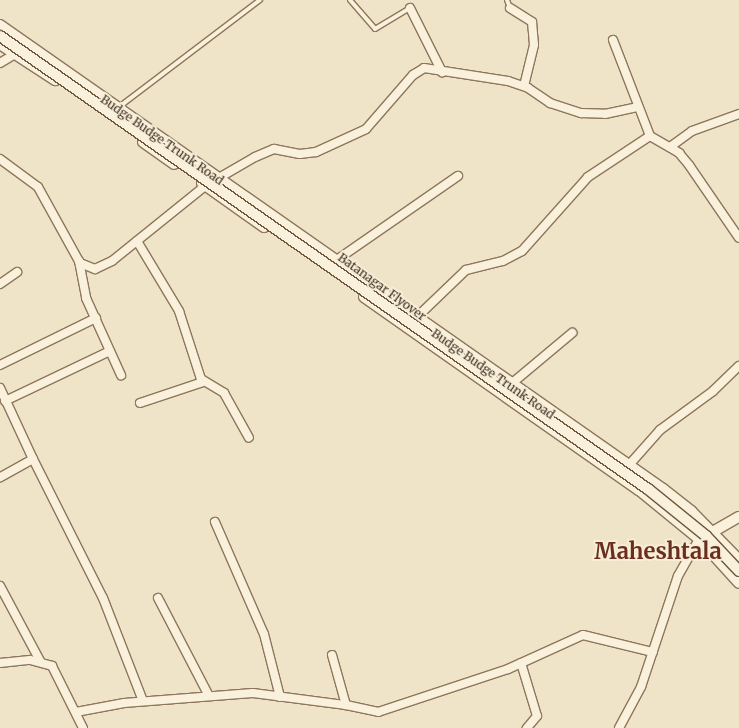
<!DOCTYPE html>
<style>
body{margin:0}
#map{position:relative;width:739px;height:728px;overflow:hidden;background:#f0e4c8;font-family:Merriweather,serif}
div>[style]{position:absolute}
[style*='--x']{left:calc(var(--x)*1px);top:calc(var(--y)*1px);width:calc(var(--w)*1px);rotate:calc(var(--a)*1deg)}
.roads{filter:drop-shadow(1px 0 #8d765c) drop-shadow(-1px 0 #8d765c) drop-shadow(0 1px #8d765c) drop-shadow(0 -1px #8d765c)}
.lane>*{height:4px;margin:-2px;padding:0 2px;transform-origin:2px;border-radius:2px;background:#faf1dc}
.street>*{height:8px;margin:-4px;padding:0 4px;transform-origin:4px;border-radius:4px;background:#faf1dc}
.secondary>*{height:10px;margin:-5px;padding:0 5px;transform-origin:5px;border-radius:5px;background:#faf1dc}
.bridges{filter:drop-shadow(1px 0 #6f573f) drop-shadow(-1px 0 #6f573f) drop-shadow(0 1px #6f573f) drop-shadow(0 -1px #6f573f)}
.secondary-bridge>*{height:10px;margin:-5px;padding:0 5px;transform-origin:5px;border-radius:5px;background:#faf1dc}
span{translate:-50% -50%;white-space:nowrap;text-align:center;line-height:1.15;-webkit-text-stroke:4px #f7eed8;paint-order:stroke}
.street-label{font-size:12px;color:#3d2e20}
.town-label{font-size:22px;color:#6b2e1e;font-weight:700}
</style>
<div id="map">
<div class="roads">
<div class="lane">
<div style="--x:350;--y:0;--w:38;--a:49"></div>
<div style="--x:375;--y:29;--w:41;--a:-31"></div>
<div style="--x:507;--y:0;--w:9;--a:69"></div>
<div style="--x:119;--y:107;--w:177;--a:-37.2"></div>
</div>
<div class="street">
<div style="--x:410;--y:8;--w:72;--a:63.4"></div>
<div style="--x:510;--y:8;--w:26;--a:32"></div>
<div style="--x:532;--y:22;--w:23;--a:85"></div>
<div style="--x:534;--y:45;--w:42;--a:103.7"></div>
<div style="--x:613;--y:40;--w:103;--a:68.9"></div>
<div style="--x:650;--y:136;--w:34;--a:30"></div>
<div style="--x:679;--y:153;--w:16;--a:50"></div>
<div style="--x:689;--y:165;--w:88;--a:55.6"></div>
<div style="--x:0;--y:63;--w:17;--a:-31"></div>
<div style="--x:670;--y:147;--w:27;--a:-36"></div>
<div style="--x:692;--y:131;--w:50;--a:-19.9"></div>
<div style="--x:0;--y:159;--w:47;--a:36.4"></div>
<div style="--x:38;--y:187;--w:87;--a:61.1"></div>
<div style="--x:80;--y:263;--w:16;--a:22"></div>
<div style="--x:95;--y:269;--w:19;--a:-25"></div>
<div style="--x:112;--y:261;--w:119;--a:-38.9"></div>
<div style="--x:205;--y:186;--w:58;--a:-30.1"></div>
<div style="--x:255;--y:157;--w:21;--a:-23"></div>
<div style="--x:274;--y:149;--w:26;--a:11"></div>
<div style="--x:300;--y:154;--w:16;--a:-7"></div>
<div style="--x:316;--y:152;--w:55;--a:-24.7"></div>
<div style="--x:366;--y:129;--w:72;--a:-49"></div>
<div style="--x:413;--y:75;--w:13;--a:-32"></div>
<div style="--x:424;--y:68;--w:85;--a:8.8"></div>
<div style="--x:508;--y:81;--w:21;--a:19"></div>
<div style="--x:528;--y:88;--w:27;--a:34"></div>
<div style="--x:550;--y:103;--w:33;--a:18"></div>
<div style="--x:581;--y:113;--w:24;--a:2"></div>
<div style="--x:605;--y:114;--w:34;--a:-12"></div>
<div style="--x:137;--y:241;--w:82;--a:59"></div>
<div style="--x:179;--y:311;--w:71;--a:72.1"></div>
<div style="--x:201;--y:379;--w:27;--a:31"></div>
<div style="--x:224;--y:393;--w:51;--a:60.9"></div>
<div style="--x:338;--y:259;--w:146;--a:-34.7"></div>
<div style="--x:79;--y:261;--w:38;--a:79"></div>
<div style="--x:86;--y:298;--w:85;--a:65.6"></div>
<div style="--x:0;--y:284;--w:21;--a:-35"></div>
<div style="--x:417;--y:317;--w:68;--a:-43.8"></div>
<div style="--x:466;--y:270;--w:38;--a:-14"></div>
<div style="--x:503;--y:261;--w:21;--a:-28"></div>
<div style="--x:522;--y:251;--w:99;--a:-48.3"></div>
<div style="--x:588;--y:177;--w:74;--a:-33.5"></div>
<div style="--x:0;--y:365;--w:107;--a:-26.1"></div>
<div style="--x:511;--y:384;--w:80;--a:-39.9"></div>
<div style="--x:0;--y:388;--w:78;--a:65.1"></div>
<div style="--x:33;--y:459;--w:38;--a:151"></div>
<div style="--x:5;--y:401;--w:116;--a:-25.5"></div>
<div style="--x:140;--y:403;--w:66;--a:-18.4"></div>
<div style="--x:33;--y:459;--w:156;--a:63.3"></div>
<div style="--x:103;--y:598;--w:110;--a:68.8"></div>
<div style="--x:629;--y:465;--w:47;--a:-48.5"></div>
<div style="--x:660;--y:430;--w:66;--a:-36.3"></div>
<div style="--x:713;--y:391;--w:36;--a:-44"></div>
<div style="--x:215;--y:522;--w:122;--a:66.4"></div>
<div style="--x:264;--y:634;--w:65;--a:75.7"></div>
<div style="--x:0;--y:586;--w:85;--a:61.9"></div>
<div style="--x:158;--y:598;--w:108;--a:62.5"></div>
<div style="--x:332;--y:655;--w:52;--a:74.4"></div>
<div style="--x:0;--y:663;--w:30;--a:-6"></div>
<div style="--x:30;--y:660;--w:23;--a:15"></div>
<div style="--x:52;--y:666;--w:69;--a:63.4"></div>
<div style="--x:521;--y:663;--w:55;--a:73.2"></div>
<div style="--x:537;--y:716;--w:16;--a:130"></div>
<div style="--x:76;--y:712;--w:49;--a:-10.6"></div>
<div style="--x:124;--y:703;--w:129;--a:-4.4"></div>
<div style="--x:253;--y:693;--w:94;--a:7.4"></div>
<div style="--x:346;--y:705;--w:33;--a:12"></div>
<div style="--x:378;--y:712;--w:137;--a:-18.3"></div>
<div style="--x:508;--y:669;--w:82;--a:-24.4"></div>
<div style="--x:583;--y:635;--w:72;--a:13.7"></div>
<div style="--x:619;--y:728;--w:47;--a:-61.8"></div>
<div style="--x:641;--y:687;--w:117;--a:-71.6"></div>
<div style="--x:678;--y:576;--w:43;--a:-60.4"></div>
</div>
<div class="secondary">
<div style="--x:0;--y:25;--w:809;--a:34.99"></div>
<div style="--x:663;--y:489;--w:36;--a:38"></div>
<div style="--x:691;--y:511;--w:69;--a:45.6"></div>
<div style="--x:0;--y:44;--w:66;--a:33.2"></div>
<div style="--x:143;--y:142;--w:38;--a:35"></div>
<div style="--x:202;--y:183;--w:76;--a:35.4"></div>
<div style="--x:364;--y:297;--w:336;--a:35.1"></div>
<div style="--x:639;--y:490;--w:77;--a:39.2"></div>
<div style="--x:699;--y:539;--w:59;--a:47.7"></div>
<div style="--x:709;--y:534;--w:34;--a:-30"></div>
</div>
</div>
<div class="bridges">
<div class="secondary-bridge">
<div style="--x:0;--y:36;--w:791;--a:34.96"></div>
<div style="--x:648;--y:489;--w:75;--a:39"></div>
<div style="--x:706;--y:536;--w:48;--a:46.7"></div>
</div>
</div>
<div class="street-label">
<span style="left:162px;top:140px;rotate:35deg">Budge Budge Trunk Road</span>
<span style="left:382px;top:287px;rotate:36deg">Batanagar Flyover</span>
<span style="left:493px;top:374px;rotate:35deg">Budge Budge Trunk Road</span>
</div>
<div class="town-label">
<span style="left:658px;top:552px">Maheshtala</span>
</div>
</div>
